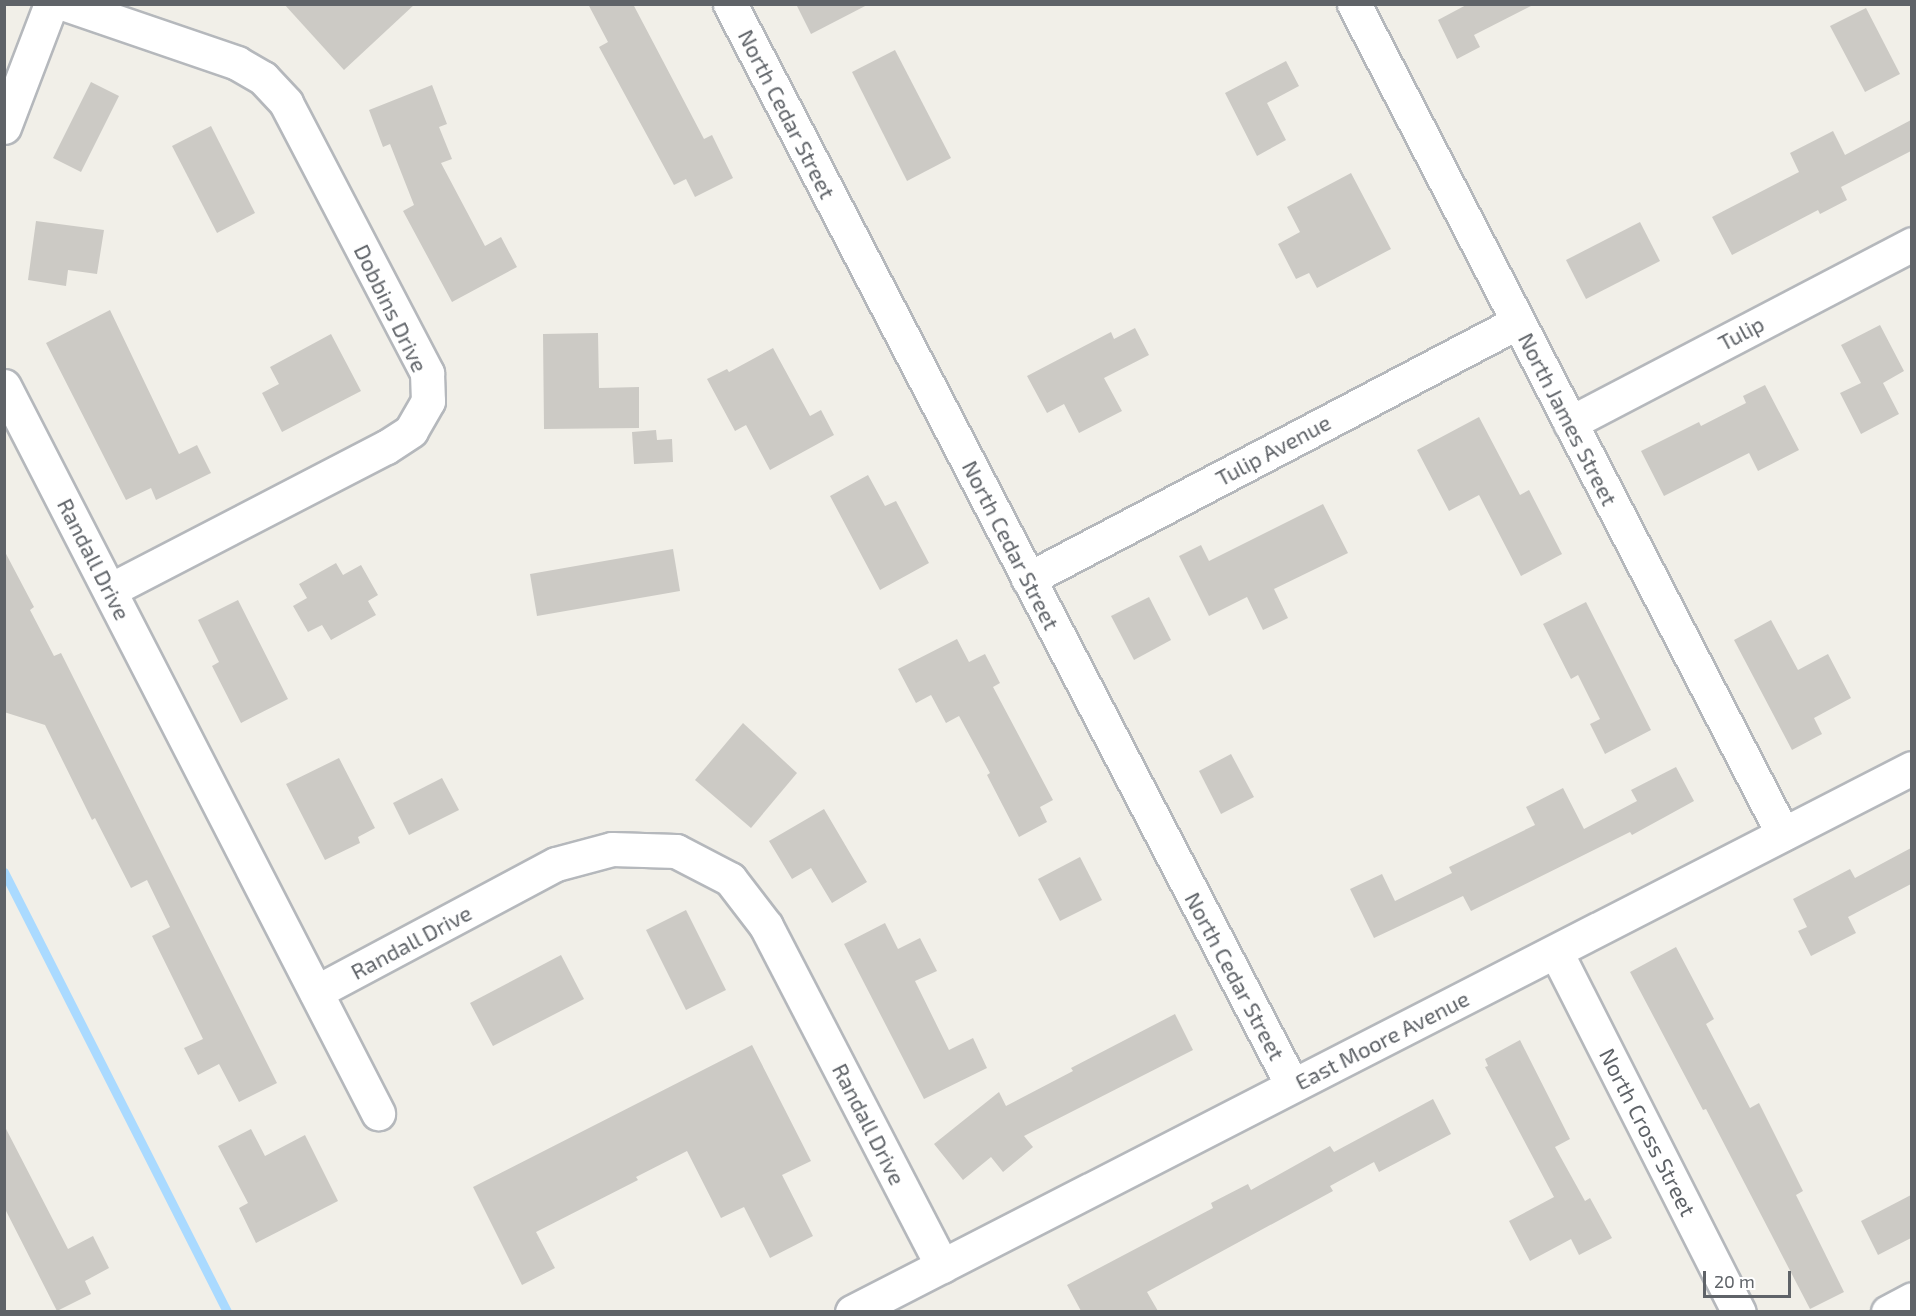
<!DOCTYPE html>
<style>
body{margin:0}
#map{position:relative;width:1916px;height:1316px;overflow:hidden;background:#f1efe8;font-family:"Exo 2",sans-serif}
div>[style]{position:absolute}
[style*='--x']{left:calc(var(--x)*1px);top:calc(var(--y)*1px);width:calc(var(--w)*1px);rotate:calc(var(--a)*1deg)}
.stream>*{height:9px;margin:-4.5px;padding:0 4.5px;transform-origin:4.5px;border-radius:4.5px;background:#aadaff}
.building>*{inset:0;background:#cccac5}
.roads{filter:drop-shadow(2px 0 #b5b8bc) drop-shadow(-2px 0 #b5b8bc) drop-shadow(0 2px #b5b8bc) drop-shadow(0 -2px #b5b8bc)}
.street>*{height:33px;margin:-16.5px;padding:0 16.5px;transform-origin:16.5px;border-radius:16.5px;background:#fff}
.secondary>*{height:33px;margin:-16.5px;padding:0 16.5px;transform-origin:16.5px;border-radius:16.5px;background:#fff}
span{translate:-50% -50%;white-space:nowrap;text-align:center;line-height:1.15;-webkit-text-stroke:4.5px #fff;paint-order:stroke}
.street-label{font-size:22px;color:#5f6368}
.frame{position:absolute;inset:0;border:6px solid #5f6368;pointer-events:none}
.scale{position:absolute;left:1703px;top:1271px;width:88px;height:27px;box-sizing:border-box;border:3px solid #5f6368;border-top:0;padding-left:8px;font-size:18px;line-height:21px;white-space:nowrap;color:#5f6368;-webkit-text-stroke:4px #fff;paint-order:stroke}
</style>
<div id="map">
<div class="stream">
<div style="--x:4;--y:872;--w:493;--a:63.1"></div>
</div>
<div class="building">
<div style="clip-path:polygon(284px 4px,415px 4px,344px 70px)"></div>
<div style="clip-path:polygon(588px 4px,633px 4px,704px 139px,712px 135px,733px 178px,695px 197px,686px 179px,674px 185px,599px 47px,608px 42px)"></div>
<div style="clip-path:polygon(796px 4px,869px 4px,811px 34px)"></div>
<div style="clip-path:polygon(1468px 4px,1535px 4px,1474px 35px,1480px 47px,1457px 59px,1438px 20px)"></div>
<div style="clip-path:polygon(1866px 8px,1900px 74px,1865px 92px,1830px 26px)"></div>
<div style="clip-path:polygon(895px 50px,951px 158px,907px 181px,852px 72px)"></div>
<div style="clip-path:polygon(1286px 61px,1299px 86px,1267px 103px,1286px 140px,1257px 156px,1225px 93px)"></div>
<div style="clip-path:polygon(91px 82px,119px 96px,81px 172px,53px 158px)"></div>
<div style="clip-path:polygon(432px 85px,447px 124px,439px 127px,452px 159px,441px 163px,485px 246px,501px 237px,517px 267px,452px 302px,403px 211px,414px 205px,390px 144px,383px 147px,369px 110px)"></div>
<div style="clip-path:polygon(1911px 120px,1911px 151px,1841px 187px,1847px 200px,1820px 214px,1818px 210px,1732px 255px,1712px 217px,1799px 172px,1790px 153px,1833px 131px,1845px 155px)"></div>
<div style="clip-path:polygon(211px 126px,255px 213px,217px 233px,172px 146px)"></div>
<div style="clip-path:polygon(1351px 173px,1391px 249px,1317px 288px,1309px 273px,1296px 279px,1278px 244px,1300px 232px,1287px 207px)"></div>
<div style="clip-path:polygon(36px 221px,104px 230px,97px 274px,68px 270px,66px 286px,28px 280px)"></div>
<div style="clip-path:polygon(1640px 222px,1660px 261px,1586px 299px,1566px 260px)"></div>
<div style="clip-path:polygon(110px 310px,179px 454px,197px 445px,211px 473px,156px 500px,151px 488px,126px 500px,46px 343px)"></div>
<div style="clip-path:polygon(1880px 325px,1904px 371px,1883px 383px,1899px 414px,1861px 434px,1840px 393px,1861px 383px,1841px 345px)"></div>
<div style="clip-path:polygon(1135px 328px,1149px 355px,1104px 378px,1122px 411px,1079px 433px,1064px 404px,1047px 413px,1027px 376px,1111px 332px,1114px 339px)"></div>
<div style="clip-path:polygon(598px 333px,599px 388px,639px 387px,639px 428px,544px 429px,543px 334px)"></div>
<div style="clip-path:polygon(331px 334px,361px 391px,282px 432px,262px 393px,279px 384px,270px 367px)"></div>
<div style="clip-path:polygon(773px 348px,810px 416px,821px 410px,834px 435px,770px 470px,746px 425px,735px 431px,707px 379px,727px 369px,729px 372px)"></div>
<div style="clip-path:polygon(1765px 385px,1799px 450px,1758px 471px,1749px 453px,1664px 496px,1641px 451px,1699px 422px,1701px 426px,1746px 403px,1743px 396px)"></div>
<div style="clip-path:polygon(1479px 417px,1520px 495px,1529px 490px,1562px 554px,1521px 576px,1479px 495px,1449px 511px,1417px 450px)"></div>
<div style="clip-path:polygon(656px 430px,657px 440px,672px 439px,673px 462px,634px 464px,632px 432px)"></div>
<div style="clip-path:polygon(868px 475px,885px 506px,896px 501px,929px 563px,880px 590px,830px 496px)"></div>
<div style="clip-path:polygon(1323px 504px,1348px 553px,1274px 589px,1288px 618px,1263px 630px,1247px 597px,1209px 616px,1179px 556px,1201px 545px,1209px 561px)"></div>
<div style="clip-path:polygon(673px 549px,680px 591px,537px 616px,530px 574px)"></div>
<div style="clip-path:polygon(4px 550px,34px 607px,30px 610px,54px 656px,61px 653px,277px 1083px,239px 1102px,219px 1064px,198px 1075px,184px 1048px,203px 1039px,152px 936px,170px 927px,147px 880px,131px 888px,95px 818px,92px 820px,45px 725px,4px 712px)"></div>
<div style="clip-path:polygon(336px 563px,343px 575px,361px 565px,378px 595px,368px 601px,376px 615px,331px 640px,322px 625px,308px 632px,293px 606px,307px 598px,299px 584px)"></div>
<div style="clip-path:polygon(1149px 597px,1171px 640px,1134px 660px,1111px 616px)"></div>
<div style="clip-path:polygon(238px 600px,288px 699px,241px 723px,212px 666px,219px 662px,198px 620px)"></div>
<div style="clip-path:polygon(1586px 602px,1651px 730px,1605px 754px,1590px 724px,1600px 719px,1578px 675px,1571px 679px,1543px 624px)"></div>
<div style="clip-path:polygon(1771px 620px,1798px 670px,1828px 654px,1851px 698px,1814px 718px,1822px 734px,1792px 750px,1734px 640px)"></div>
<div style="clip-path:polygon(957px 639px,969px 662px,985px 654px,1000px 683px,993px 687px,1053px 800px,1040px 807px,1047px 822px,1019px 837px,987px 775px,990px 773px,959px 716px,946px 723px,931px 695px,916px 703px,898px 669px)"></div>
<div style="clip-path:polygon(743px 723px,797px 773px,751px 828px,695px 780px)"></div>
<div style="clip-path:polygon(1231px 754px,1254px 797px,1221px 814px,1199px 771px)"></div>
<div style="clip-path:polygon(339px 758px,375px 828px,358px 837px,360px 843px,325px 860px,286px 784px)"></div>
<div style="clip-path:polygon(1676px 767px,1694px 801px,1632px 835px,1630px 832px,1471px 911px,1463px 896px,1374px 938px,1350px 889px,1382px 874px,1395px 901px,1452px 873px,1449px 867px,1535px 825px,1526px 807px,1563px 788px,1584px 829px,1637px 801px,1631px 790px)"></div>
<div style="clip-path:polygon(442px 778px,459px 810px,409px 835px,393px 803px)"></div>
<div style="clip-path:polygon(824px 809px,867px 882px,832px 903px,811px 868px,792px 879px,769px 841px)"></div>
<div style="clip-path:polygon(1911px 848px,1911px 884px,1848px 917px,1856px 933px,1811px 956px,1798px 931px,1807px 927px,1793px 899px,1850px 869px,1855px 878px)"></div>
<div style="clip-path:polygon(1080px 857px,1102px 900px,1060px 921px,1038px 879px)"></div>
<div style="clip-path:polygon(686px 910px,726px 990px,686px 1010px,646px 930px)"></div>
<div style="clip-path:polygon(885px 923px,898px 949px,920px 938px,937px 971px,915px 981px,949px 1050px,973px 1038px,987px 1068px,924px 1099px,844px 944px)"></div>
<div style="clip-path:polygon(1676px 947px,1714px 1019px,1706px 1024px,1750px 1108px,1759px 1103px,1803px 1191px,1796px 1195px,1844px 1292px,1810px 1309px,1706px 1109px,1703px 1110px,1630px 972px)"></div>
<div style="clip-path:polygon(561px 955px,584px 999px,493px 1046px,470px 1003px)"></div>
<div style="clip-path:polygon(1175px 1014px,1193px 1050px,1024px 1136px,1033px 1147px,1003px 1172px,991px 1157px,963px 1180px,934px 1144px,999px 1092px,1006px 1106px,1073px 1071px,1071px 1068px)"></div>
<div style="clip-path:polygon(1520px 1040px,1570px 1139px,1555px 1147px,1585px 1201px,1590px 1198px,1612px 1238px,1579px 1255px,1571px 1239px,1530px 1261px,1509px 1221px,1554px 1197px,1485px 1067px,1488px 1066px,1485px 1059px)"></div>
<div style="clip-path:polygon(752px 1045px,811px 1161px,782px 1175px,813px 1236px,770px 1258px,744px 1207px,721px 1218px,687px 1151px,636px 1177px,638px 1180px,536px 1232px,555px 1268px,522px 1285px,473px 1187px)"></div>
<div style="clip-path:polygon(1433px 1099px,1451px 1134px,1379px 1172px,1374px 1162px,1330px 1186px,1333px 1191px,1147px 1292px,1158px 1311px,1081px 1311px,1067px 1285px,1213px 1208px,1211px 1203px,1248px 1184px,1251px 1190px,1330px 1146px,1334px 1152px)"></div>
<div style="clip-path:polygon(4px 1125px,68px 1249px,93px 1236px,109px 1268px,85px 1281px,91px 1294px,57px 1311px,4px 1207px)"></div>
<div style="clip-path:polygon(251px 1129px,265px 1156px,305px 1135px,338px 1201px,256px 1243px,239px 1208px,248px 1203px,218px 1146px)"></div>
<div style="clip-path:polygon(1911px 1195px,1911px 1238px,1878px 1255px,1861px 1221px)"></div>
</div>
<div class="roads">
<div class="street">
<div style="--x:65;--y:4;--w:182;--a:18.9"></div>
<div style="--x:237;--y:63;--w:30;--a:30"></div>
<div style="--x:263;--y:78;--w:34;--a:47"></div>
<div style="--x:286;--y:103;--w:305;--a:62.4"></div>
<div style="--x:427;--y:373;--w:28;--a:88"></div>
<div style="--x:428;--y:401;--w:34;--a:120"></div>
<div style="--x:411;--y:431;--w:30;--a:147"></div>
<div style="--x:386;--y:447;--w:311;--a:152.6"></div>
<div style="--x:730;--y:4;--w:1218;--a:62.53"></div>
<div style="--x:1354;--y:4;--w:934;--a:62.67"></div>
<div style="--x:4;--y:127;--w:132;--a:-69.1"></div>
<div style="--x:4;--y:386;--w:818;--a:62.78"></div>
<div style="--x:1570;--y:423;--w:386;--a:-27.6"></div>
<div style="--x:1028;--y:579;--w:553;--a:-27.68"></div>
<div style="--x:316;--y:992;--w:272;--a:-28.1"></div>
<div style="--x:556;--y:864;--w:58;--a:-15"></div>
<div style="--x:612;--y:849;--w:64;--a:1.8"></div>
<div style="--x:676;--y:851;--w:61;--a:27.4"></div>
<div style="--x:730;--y:879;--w:59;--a:52.5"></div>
<div style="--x:766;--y:926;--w:383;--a:62.6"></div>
<div style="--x:1888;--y:1312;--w:27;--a:-28"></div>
</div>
<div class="secondary">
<div style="--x:1556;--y:952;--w:404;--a:63.1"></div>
<div style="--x:852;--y:1312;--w:1191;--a:-27.17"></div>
</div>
</div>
<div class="street-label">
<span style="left:787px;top:114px;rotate:63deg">North Cedar Street</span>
<span style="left:391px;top:308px;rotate:64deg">Dobbins Drive</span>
<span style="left:1741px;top:333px;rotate:-28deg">Tulip</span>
<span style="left:1568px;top:419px;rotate:63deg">North James Street</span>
<span style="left:1273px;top:450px;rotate:-28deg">Tulip Avenue</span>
<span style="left:1011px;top:545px;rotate:63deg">North Cedar Street</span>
<span style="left:94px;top:559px;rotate:63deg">Randall Drive</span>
<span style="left:411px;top:942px;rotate:-28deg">Randall Drive</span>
<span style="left:1235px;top:976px;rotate:62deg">North Cedar Street</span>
<span style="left:1382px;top:1040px;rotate:-27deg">East Moore Avenue</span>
<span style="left:869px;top:1124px;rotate:63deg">Randall Drive</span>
<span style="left:1648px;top:1132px;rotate:63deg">North Cross Street</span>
</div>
<div class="frame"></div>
<div class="scale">20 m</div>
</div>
